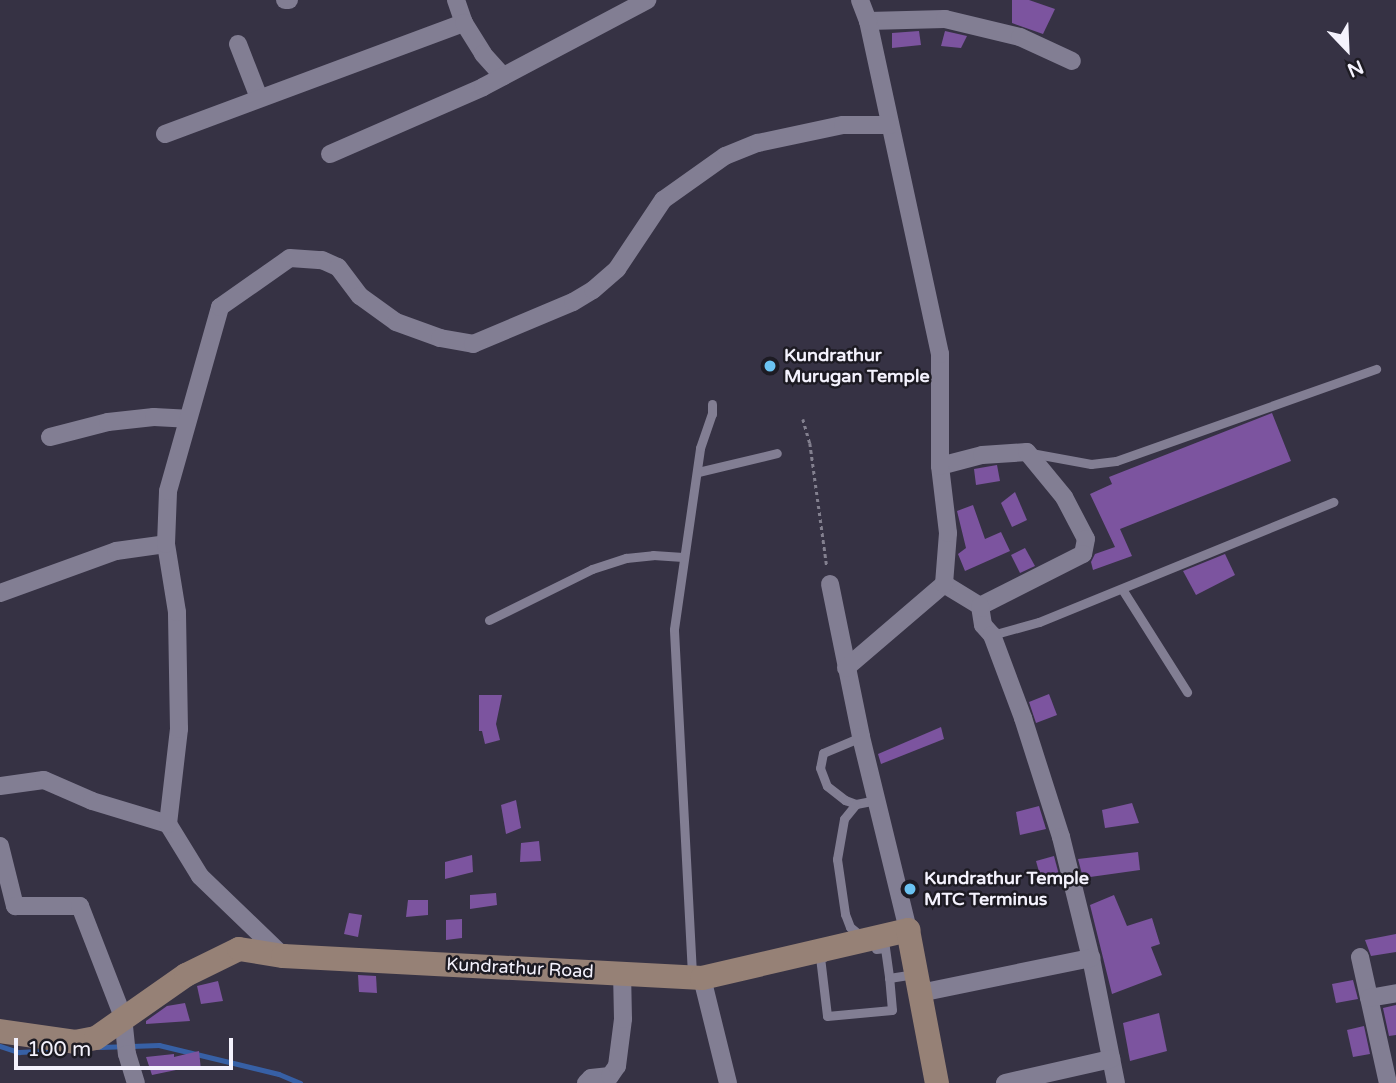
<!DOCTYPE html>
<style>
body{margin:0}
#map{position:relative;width:1396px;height:1083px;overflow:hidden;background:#363244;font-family:"Varela Round",sans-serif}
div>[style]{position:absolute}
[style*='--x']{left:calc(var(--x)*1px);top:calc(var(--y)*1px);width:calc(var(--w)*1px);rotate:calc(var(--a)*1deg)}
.stream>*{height:4.5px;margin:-2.25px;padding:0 2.25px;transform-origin:2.25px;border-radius:2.25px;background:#3760a5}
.building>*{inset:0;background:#7c549f}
.path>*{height:2.5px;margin-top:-1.25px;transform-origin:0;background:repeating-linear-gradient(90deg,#83808f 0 3.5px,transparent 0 7px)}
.lane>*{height:9px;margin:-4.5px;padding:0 4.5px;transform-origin:4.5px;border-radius:4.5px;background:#827e93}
.street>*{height:18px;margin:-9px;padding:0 9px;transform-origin:9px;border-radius:9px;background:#827e93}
.secondary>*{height:24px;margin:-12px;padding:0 12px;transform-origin:12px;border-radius:12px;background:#968176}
.dots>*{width:19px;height:19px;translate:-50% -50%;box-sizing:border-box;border:4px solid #1d1b23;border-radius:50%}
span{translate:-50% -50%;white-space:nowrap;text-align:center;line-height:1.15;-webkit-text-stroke:5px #1d1b23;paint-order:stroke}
.poi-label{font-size:18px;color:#f4f2fd;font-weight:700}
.left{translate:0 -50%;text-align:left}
.street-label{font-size:18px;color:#f4f2fd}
.north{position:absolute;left:1312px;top:14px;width:70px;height:70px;-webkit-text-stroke:5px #1d1b23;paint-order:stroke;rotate:157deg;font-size:19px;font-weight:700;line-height:28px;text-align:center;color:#f4f2fd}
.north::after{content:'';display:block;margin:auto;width:24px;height:32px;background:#f4f2fd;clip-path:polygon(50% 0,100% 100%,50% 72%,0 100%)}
.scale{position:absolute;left:14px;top:1038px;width:219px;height:32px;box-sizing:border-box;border:4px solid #f4f2fd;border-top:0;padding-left:9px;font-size:21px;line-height:24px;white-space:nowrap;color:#f4f2fd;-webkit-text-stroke:5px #1d1b23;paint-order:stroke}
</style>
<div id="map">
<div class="stream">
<div style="--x:0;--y:1046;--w:20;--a:18"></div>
<div style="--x:19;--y:1052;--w:34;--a:-3"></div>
<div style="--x:131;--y:1046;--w:28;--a:-2"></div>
<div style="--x:159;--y:1045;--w:123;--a:13.6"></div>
<div style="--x:279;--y:1074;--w:23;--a:23"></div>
<div style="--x:100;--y:1047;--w:23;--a:-2"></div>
</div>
<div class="building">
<div style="clip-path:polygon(1012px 0,1029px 0,1055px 9px,1043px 34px,1012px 23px)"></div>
<div style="clip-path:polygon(919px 31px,921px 45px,892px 48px,892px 33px)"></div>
<div style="clip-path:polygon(945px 31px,967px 36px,961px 48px,941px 46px)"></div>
<div style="clip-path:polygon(1272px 413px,1291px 461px,1120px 529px,1132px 556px,1093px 570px,1091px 562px,1095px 554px,1115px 547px,1090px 494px,1112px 484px,1109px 477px)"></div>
<div style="clip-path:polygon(997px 465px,1000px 481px,976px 485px,974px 469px)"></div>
<div style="clip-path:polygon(1015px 492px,1027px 520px,1012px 527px,1001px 503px)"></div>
<div style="clip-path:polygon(973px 505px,985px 539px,1001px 532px,1010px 551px,965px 571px,958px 554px,966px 548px,957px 511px)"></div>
<div style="clip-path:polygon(1025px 548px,1035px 566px,1020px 573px,1011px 555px)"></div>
<div style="clip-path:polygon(1225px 554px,1235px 575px,1196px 595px,1183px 571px)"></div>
<div style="clip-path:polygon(1049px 694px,1057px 715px,1036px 723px,1029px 702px)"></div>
<div style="clip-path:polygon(479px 695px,502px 695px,496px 724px,500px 740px,485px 744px,482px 731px,479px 731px)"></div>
<div style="clip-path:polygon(941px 727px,944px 739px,881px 764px,878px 754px)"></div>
<div style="clip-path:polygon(516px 800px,521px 828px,506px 834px,501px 805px)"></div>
<div style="clip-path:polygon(1132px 803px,1139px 823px,1105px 828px,1102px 810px)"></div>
<div style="clip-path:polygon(1039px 806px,1046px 829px,1020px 835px,1016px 812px)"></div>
<div style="clip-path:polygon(539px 841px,541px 861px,520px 862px,521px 843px)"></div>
<div style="clip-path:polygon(1138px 852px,1140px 870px,1083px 878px,1078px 859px)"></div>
<div style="clip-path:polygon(472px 855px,473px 872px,445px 879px,445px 862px)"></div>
<div style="clip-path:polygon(1054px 856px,1059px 875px,1041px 879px,1036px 861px)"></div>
<div style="clip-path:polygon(496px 893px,497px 905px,470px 909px,470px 895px)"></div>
<div style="clip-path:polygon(1114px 895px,1127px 926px,1152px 918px,1160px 944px,1151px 947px,1162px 975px,1112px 994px,1090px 905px)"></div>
<div style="clip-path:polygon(408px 900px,428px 900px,428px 915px,406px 917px)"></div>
<div style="clip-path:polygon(349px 913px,362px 915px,358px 937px,344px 934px)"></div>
<div style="clip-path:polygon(462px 919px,462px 938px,446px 940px,446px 920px)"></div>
<div style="clip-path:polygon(1396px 934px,1396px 952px,1371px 956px,1365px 940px)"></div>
<div style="clip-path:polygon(358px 975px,376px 976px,377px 993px,359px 992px)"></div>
<div style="clip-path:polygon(1353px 980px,1358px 999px,1336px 1003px,1332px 984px)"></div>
<div style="clip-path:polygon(218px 981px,223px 1001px,201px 1004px,197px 986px)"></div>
<div style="clip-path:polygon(185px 1003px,190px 1021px,146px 1024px,146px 1021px,167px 1006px)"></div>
<div style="clip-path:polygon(1396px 1005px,1396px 1035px,1389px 1036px,1383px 1008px)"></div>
<div style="clip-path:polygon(1159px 1013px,1167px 1051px,1130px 1061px,1123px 1023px)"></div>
<div style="clip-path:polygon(1364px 1026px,1370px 1054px,1353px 1057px,1347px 1030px)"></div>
<div style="clip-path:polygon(199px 1051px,201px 1070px,176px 1070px,152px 1075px,146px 1057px,174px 1054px,174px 1057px)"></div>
</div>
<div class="path">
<div style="--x:803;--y:419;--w:25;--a:74"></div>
<div style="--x:810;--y:443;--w:125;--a:82.2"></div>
</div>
<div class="lane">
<div style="--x:1031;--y:453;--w:61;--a:10.4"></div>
<div style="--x:1091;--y:464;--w:25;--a:-7"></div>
<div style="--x:1116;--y:461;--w:276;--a:-19.5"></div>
<div style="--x:698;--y:472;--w:81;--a:-13.5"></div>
<div style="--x:1122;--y:589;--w:122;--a:57.7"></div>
<div style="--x:489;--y:620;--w:115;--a:-26.3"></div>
<div style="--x:592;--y:569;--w:36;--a:-18"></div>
<div style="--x:626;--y:558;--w:27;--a:-6"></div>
<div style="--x:653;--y:555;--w:30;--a:4"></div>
<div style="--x:992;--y:635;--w:49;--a:-15.5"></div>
<div style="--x:1039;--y:622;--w:318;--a:-22.2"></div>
<div style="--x:861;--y:737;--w:41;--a:157.2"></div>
<div style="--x:823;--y:753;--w:15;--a:101"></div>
<div style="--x:820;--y:768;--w:19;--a:69"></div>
<div style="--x:827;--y:786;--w:23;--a:38"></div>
<div style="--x:845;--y:800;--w:12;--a:20"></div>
<div style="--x:856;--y:804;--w:21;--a:-11"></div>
<div style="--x:856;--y:804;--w:19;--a:129"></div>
<div style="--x:844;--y:819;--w:41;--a:99.9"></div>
<div style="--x:837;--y:859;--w:56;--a:81.7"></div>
<div style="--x:845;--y:914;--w:14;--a:69"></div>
<div style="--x:850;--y:927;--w:14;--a:39"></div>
<div style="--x:876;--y:949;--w:9;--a:-6"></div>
<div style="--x:885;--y:948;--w:30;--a:82"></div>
<div style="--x:824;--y:957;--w:4;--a:180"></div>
<div style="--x:820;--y:957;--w:59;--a:83.2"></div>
<div style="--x:827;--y:1016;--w:65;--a:-5.3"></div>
<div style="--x:892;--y:1010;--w:32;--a:-95"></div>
<div style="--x:889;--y:978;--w:26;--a:-9"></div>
<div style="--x:692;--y:974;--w:345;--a:-93"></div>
<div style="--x:674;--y:629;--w:183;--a:-81.8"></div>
<div style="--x:700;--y:448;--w:36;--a:-71"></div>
<div style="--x:712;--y:414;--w:10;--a:-90"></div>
</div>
<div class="street">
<div style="--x:285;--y:0;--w:4;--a:0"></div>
<div style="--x:456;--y:0;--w:24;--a:71"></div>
<div style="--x:868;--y:21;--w:77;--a:-1.5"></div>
<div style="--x:945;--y:19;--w:77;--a:13.5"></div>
<div style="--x:1020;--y:37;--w:57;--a:24.8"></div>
<div style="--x:238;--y:44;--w:58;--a:68.7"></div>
<div style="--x:165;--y:134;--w:319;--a:-20.4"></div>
<div style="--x:464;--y:23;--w:36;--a:58"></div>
<div style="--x:483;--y:54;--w:30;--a:48"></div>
<div style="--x:330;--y:154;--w:167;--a:-23.6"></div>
<div style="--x:483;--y:87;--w:186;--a:-27.9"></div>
<div style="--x:50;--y:437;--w:60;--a:-14.5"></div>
<div style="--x:108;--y:422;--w:46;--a:-6.2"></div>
<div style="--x:154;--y:417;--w:33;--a:3"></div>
<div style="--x:940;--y:466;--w:43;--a:-14.7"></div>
<div style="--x:982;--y:455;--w:45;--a:-3.8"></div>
<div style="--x:1027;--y:452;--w:58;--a:50.6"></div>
<div style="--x:1064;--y:497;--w:47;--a:62.4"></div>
<div style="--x:1086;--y:539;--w:15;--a:101"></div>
<div style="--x:1083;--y:554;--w:115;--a:153.2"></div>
<div style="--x:830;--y:584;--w:156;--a:78.5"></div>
<div style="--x:861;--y:737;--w:199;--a:76.3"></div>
<div style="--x:944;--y:584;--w:42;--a:31.4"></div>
<div style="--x:980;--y:606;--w:19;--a:81"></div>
<div style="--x:983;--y:625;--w:13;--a:48"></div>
<div style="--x:992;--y:635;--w:89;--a:69.5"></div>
<div style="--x:1023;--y:718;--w:125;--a:72.3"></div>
<div style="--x:1061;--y:837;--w:125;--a:76.1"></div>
<div style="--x:1091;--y:958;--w:127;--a:78.7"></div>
<div style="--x:0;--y:593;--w:123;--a:-19.9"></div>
<div style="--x:116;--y:551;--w:50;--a:-8"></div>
<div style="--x:846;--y:668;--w:129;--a:-40.6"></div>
<div style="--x:944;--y:584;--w:51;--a:-85.5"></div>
<div style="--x:948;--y:533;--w:67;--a:-96.8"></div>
<div style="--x:940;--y:466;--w:112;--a:-90"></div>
<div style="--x:940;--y:354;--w:341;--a:-102.2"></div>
<div style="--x:868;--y:21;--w:22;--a:-111"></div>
<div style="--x:0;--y:786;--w:44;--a:-7.8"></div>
<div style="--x:44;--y:780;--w:52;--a:23.6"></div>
<div style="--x:92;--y:801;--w:79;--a:16.8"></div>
<div style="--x:0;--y:846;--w:62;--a:76"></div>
<div style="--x:15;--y:906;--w:65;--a:0"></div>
<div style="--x:80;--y:906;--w:119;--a:68.8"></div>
<div style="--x:123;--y:1017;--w:37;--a:84"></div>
<div style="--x:127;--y:1054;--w:30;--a:73"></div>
<div style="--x:283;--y:956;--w:115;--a:-136.1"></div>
<div style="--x:200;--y:876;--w:61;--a:-121.6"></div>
<div style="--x:168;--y:824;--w:96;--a:-83.4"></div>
<div style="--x:179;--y:729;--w:117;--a:-91"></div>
<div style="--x:177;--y:612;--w:69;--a:-99.2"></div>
<div style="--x:166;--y:544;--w:53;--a:-87.8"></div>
<div style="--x:168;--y:491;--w:191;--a:-74.2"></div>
<div style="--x:220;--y:307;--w:85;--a:-35"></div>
<div style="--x:290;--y:258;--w:32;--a:4"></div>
<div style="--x:322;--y:260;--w:17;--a:24"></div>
<div style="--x:338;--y:267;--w:36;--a:53"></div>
<div style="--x:360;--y:296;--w:44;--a:35.8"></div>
<div style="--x:396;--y:322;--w:47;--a:20"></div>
<div style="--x:440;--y:338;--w:34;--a:10"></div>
<div style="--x:473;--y:344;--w:108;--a:-22.8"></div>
<div style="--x:573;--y:302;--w:23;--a:-31"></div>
<div style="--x:593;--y:290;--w:32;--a:-41"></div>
<div style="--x:617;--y:269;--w:83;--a:-56.3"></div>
<div style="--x:663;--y:200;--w:76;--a:-35.4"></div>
<div style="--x:725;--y:156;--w:35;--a:-22"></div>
<div style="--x:758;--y:143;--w:87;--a:-12"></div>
<div style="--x:843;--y:125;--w:47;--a:0"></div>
<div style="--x:1360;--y:957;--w:129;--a:77.5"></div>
<div style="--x:702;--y:978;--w:108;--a:76.1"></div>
<div style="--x:920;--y:993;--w:175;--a:-11.6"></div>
<div style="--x:1369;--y:998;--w:27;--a:-10"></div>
<div style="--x:586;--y:1083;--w:7;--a:-45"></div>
<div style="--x:591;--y:1078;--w:19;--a:-6"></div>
<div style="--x:610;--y:1076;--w:12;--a:-55"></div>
<div style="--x:617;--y:1066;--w:47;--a:-82.7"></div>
<div style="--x:623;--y:1019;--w:46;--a:-91.2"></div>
<div style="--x:1005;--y:1083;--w:109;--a:-12.8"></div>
</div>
<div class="secondary">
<div style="--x:0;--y:1031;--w:76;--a:8.3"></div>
<div style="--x:75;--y:1042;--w:21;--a:-11"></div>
<div style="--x:96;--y:1038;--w:110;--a:-35"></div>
<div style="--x:186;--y:975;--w:59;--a:-26.1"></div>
<div style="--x:239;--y:949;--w:45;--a:9"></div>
<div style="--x:283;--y:956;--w:420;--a:3"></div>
<div style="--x:702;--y:978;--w:212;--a:-13.1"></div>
<div style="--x:908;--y:930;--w:156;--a:79.3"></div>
</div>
<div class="dots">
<div style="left:770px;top:366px;background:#6bc3f2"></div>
<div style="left:910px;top:889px;background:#6bc3f2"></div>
</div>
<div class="poi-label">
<span class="left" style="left:784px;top:366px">Kundrathur<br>Murugan Temple</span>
<span class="left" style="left:924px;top:889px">Kundrathur Temple<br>MTC Terminus</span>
</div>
<div class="street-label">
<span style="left:520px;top:968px;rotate:3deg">Kundrathur Road</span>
</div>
<div class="north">N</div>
<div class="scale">100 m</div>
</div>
